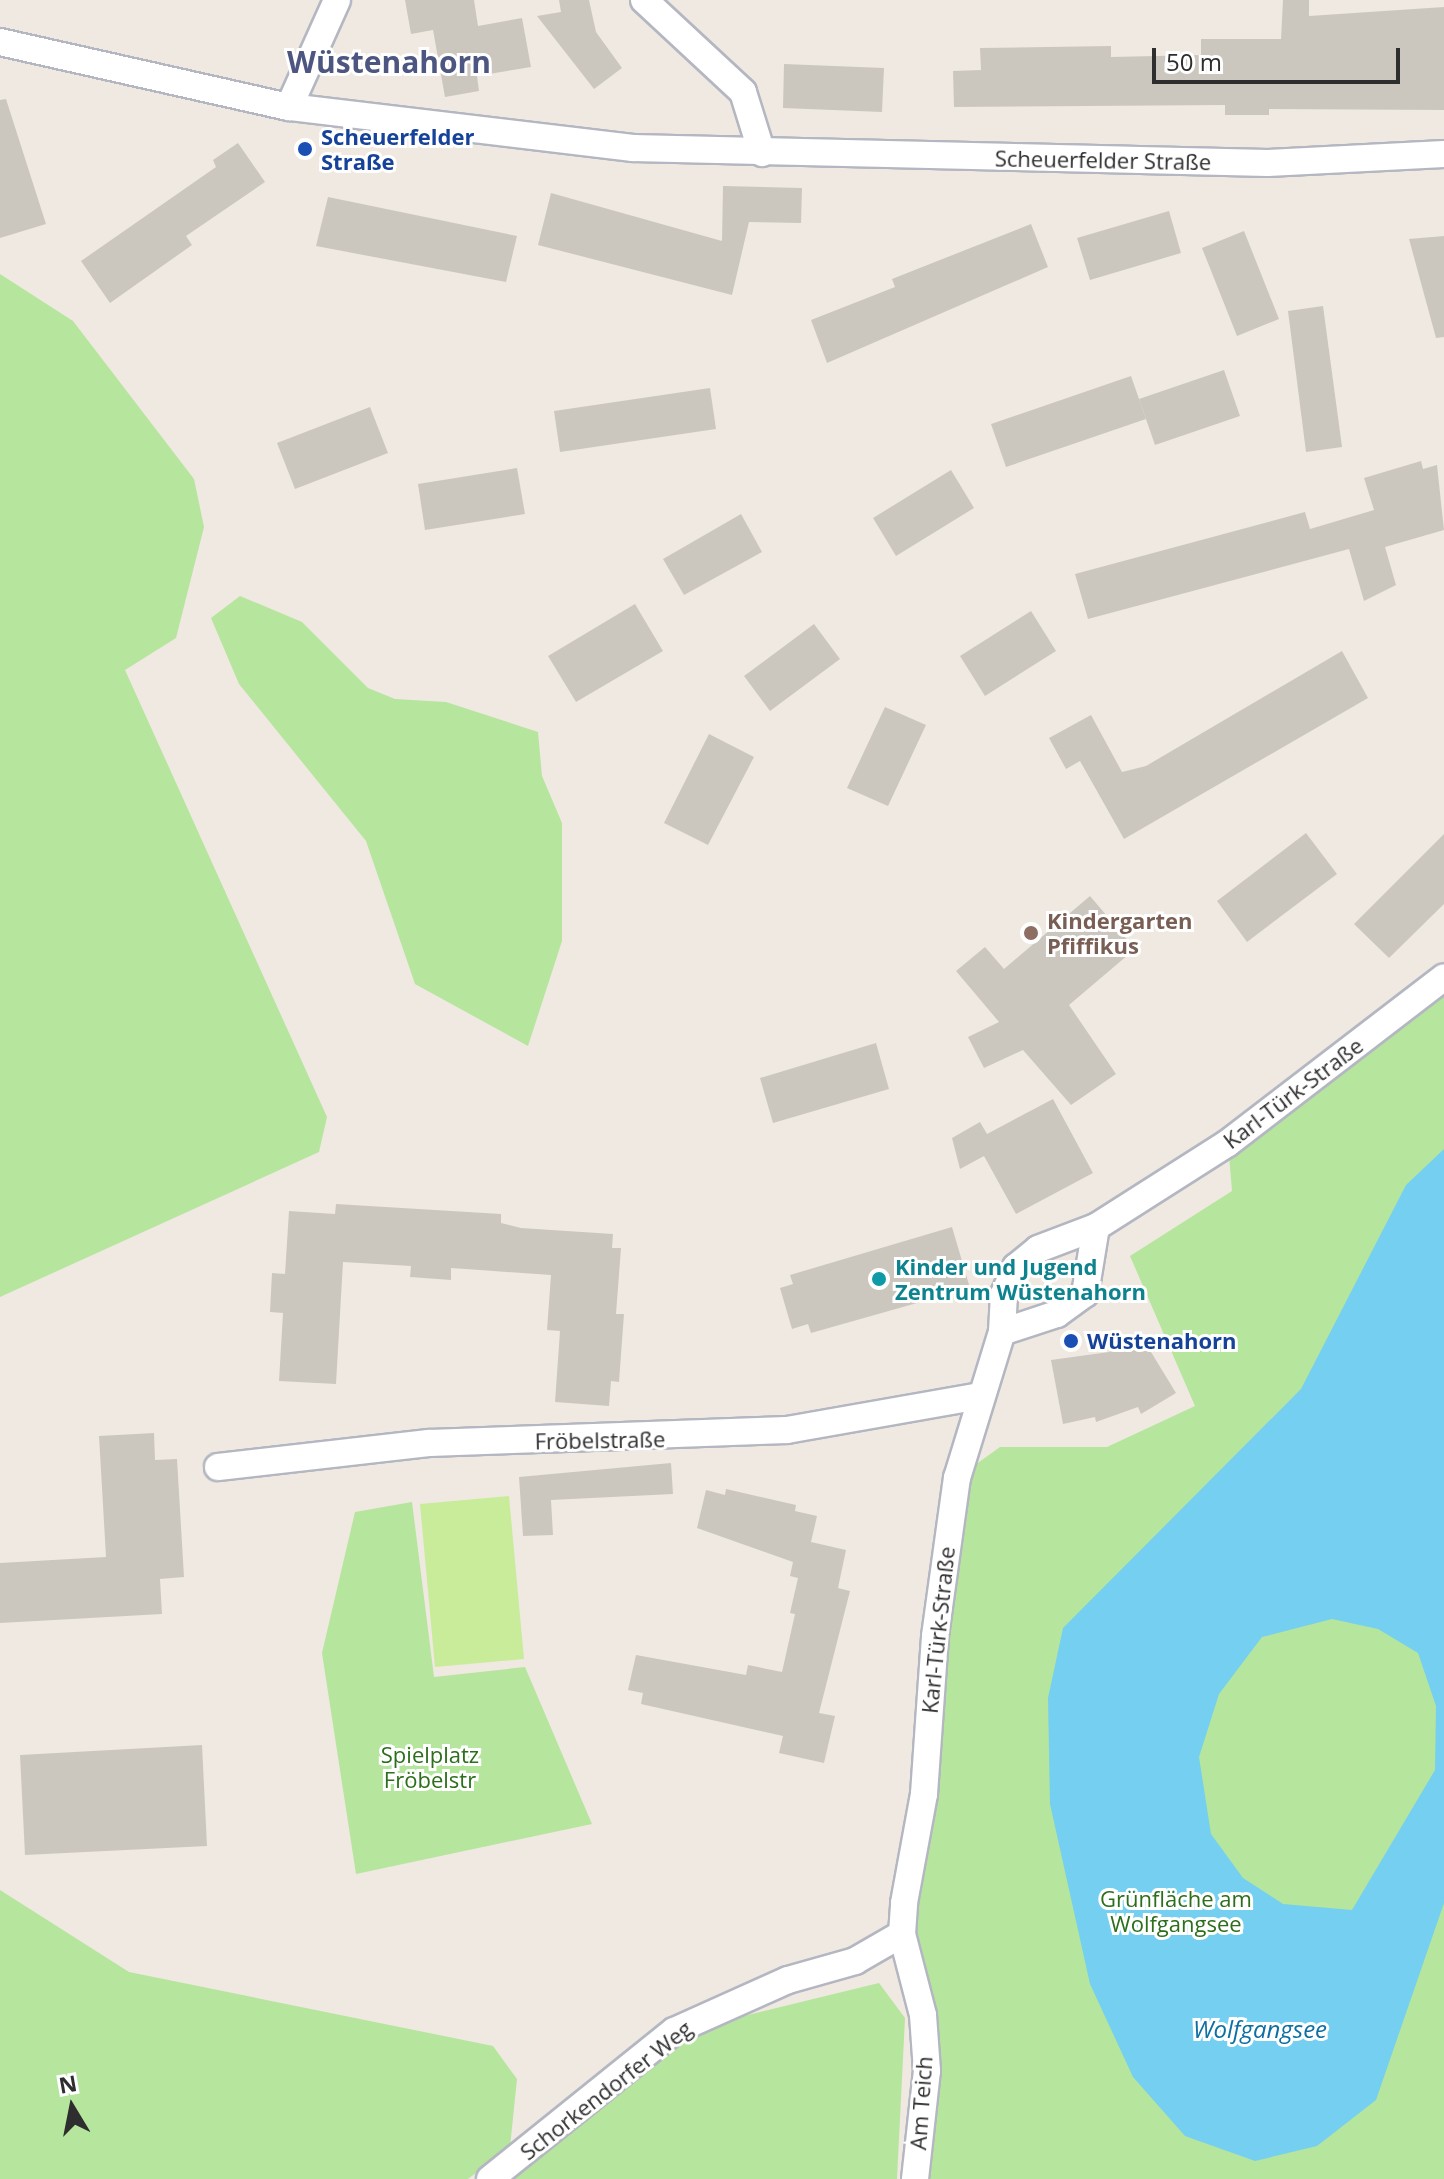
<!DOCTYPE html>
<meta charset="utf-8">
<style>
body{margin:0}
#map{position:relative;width:1444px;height:2179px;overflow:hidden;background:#efe9e1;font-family:"Open Sans",sans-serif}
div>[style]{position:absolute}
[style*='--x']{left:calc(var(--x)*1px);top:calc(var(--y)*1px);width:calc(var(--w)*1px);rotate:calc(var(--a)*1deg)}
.green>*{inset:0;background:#b6e59e}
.pitch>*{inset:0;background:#c9ec9a}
.water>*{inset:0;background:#75cff0}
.building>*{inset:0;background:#cbc7bf}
.roads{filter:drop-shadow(2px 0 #b4b7c1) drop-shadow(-2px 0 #b4b7c1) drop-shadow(0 2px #b4b7c1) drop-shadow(0 -2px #b4b7c1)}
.street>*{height:26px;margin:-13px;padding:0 13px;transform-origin:13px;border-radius:13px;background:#fff}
.dots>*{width:22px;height:22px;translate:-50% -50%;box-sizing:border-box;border:4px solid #fff;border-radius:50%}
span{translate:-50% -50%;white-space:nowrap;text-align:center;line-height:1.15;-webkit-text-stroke:6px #fff;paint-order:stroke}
.transit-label{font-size:22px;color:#164399;font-weight:700}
.left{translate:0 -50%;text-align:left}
.street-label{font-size:22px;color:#2e2e2e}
.education-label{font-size:22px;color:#785e54;font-weight:700}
.culture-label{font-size:22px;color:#0d838f;font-weight:700}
.park-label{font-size:22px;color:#2c6e1b}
.water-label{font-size:24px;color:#0d6fa3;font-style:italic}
.district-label{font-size:30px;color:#4d5680;font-weight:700}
.north{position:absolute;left:32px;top:2067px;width:80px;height:80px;-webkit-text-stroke:6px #fff;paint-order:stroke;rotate:350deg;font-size:22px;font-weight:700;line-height:32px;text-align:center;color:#2e2e2e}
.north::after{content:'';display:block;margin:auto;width:28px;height:36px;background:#2e2e2e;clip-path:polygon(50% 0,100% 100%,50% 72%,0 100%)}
.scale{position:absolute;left:1152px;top:48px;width:248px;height:36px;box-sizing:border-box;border:4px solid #2e2e2e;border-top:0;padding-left:10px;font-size:24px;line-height:28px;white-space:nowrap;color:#2e2e2e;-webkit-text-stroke:6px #fff;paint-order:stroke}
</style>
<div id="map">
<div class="green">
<div style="clip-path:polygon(0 274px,73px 321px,194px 479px,204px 527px,176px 638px,125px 670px,327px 1117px,319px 1152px,0 1297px)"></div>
<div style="clip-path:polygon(240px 596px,302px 622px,368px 688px,395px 699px,446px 702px,538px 732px,542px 776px,562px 823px,562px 941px,528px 1046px,415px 984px,366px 841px,239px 684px,211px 618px)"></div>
<div style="clip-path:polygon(1444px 977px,1444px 2179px,915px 2179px,927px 2071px,902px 1934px,957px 1478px,1000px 1447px,1107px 1447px,1195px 1406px,1130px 1256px,1232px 1191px,1228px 1143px)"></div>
<div style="clip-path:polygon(412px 1502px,434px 1677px,525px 1667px,592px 1824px,356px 1874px,322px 1653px,355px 1512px)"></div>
<div style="clip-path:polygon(0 1890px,129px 1972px,493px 2046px,517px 2079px,510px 2147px,468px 2179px,0 2179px)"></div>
<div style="clip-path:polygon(879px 1983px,905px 2018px,897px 2179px,506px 2179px,677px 2043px,744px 2016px)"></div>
</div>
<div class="pitch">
<div style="clip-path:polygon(509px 1496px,524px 1659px,435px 1667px,420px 1504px)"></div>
</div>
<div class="water">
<div style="clip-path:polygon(evenodd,1444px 1149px,1444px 1903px,1376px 2100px,1317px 2146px,1255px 2161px,1185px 2136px,1133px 2077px,1090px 1984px,1050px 1804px,1048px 1698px,1063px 1628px,1301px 1389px,1406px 1185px,1444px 1149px,1332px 1619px,1378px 1629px,1418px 1653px,1436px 1706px,1435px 1770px,1352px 1910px,1283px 1904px,1243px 1878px,1211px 1834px,1199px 1757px,1219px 1694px,1262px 1637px,1332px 1619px)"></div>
</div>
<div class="building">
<div style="clip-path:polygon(405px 0,474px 0,478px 26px,522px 18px,531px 67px,477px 76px,479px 91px,445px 97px,433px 30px,411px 34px)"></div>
<div style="clip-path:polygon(559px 0,589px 0,596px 32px,622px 68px,594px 89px,537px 16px,561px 12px)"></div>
<div style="clip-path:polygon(1283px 0,1309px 0,1309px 16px,1444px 7px,1444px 110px,1269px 109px,1269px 115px,1225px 115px,1225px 105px,954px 107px,953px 71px,981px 70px,980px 48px,1111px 46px,1111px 57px,1201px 55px,1201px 39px,1281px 39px)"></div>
<div style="clip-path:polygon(784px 64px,884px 68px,882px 112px,783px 108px)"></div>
<div style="clip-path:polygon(6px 99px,46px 224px,0 238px,0 100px)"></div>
<div style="clip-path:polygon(238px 143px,265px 182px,186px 236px,192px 245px,110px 303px,81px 261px,216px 167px,213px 160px)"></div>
<div style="clip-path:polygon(723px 186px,802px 188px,801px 223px,749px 222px,732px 295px,538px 245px,551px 193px,722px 241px)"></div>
<div style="clip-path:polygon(328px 197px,517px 236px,506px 282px,316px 246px)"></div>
<div style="clip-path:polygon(1169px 211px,1181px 253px,1090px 280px,1077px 238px)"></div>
<div style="clip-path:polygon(1031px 224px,1048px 267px,827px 363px,811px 320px,895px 287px,892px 279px)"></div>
<div style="clip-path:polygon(1244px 231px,1279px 319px,1237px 336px,1202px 248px)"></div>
<div style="clip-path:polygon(1444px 236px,1444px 337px,1436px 338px,1409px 239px)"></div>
<div style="clip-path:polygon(1323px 306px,1342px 447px,1306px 452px,1288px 311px)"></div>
<div style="clip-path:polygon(1224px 370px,1240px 416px,1155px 445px,1139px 399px)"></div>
<div style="clip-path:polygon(1131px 376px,1146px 419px,1006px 467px,991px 424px)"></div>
<div style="clip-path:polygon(710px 388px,716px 429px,560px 452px,554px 411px)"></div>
<div style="clip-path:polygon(370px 407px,388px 453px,295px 489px,277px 443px)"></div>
<div style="clip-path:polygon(1421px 461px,1423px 469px,1437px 465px,1444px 530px,1385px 547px,1396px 585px,1364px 601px,1349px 549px,1088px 619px,1075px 574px,1305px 512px,1310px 529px,1374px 510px,1364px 478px)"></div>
<div style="clip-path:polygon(517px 468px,525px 514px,425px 530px,418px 484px)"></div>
<div style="clip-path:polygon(951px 470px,974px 508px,896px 556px,873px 518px)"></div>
<div style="clip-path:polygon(741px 514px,762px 552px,684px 595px,663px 559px)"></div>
<div style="clip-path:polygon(635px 604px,663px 651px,576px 702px,548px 656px)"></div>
<div style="clip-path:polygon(1031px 611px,1056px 651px,985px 696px,960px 656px)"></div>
<div style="clip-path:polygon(814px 624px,840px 659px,770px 711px,744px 676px)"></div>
<div style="clip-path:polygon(1342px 651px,1368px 698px,1124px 839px,1080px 761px,1066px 769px,1049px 738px,1091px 715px,1122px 772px,1146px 766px)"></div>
<div style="clip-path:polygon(885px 707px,926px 725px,888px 806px,847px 788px)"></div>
<div style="clip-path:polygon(709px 734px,754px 757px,708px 845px,664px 823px)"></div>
<div style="clip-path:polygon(1306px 833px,1337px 874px,1247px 942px,1217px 901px)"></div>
<div style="clip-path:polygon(1444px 834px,1444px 904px,1389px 958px,1354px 924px)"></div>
<div style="clip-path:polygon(1090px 896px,1135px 949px,1069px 1005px,1116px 1074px,1071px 1105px,1023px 1050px,984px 1068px,968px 1037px,999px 1022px,956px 971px,985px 947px,1004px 969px)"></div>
<div style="clip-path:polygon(876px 1043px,889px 1089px,773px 1123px,760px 1078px)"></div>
<div style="clip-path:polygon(1053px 1099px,1093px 1173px,1016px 1214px,984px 1156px,960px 1169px,952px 1138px,980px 1122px,987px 1134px)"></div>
<div style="clip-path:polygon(336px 1204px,501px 1214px,501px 1223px,521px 1228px,613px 1234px,612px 1248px,621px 1248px,616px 1314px,624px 1314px,619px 1382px,611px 1381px,609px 1406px,555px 1402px,560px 1331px,547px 1330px,551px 1275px,451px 1268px,451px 1280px,410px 1277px,411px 1266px,343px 1262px,336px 1384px,279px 1381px,283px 1313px,270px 1312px,272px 1273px,285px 1274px,289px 1211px,335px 1214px)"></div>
<div style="clip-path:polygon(952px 1227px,970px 1288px,811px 1333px,808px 1324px,792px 1329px,780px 1288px,793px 1284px,790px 1275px)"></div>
<div style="clip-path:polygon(1140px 1334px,1176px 1393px,1141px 1414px,1138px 1407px,1096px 1422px,1095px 1417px,1063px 1424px,1051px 1360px,1109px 1352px)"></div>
<div style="clip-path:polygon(154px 1433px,155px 1460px,177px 1459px,184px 1577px,160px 1579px,162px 1614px,0 1623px,0 1563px,106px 1557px,99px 1436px)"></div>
<div style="clip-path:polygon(671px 1463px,673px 1494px,551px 1500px,553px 1535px,523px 1536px,519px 1477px)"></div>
<div style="clip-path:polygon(726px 1489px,796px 1505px,795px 1511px,817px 1516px,811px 1542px,846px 1550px,838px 1588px,850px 1591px,819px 1713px,835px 1716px,824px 1763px,779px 1753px,783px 1736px,641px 1704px,643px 1693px,628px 1690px,636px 1655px,746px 1675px,748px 1665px,782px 1672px,795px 1614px,790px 1613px,798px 1578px,790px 1576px,793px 1562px,697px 1528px,706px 1490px,725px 1495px)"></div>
<div style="clip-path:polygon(202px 1745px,207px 1846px,25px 1855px,20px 1755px)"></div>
</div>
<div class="roads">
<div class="street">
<div style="--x:644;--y:0;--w:135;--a:42.9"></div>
<div style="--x:743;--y:92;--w:64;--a:72.7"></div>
<div style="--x:0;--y:42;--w:296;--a:12.7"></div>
<div style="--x:289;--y:107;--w:346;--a:6.8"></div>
<div style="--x:633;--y:148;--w:635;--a:1.35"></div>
<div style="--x:1268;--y:163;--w:176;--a:-2.9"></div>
<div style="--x:289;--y:107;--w:117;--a:-65.8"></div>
<div style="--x:1002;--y:1332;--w:58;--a:-18.1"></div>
<div style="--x:1057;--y:1314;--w:34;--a:-36"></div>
<div style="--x:1085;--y:1294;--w:68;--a:-80.7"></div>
<div style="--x:218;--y:1467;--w:212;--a:-6.5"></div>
<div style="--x:429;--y:1443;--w:358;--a:-2.1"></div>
<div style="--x:787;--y:1430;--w:196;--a:-10"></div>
<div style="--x:490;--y:2179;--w:236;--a:-38.8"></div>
<div style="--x:674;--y:2031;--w:125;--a:-24.1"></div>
<div style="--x:788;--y:1980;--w:70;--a:-15.8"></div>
<div style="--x:855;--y:1961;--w:54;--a:-29.9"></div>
<div style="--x:915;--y:2179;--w:109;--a:-83.7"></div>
<div style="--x:927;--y:2071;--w:56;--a:-94.1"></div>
<div style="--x:923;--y:2015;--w:84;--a:-104.5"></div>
<div style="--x:902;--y:1934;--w:31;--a:-86"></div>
<div style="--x:904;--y:1903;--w:111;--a:-79.6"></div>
<div style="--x:924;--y:1794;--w:158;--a:-86"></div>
<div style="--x:935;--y:1636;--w:160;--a:-82.1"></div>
<div style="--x:957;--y:1478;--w:153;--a:-72.9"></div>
<div style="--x:1002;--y:1332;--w:38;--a:-87"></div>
<div style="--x:1004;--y:1294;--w:30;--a:-66"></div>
<div style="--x:1016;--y:1267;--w:28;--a:-39"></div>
<div style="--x:1038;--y:1249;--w:62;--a:-20.8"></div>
<div style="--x:1096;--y:1227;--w:156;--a:-32.5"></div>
<div style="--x:1228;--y:1143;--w:272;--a:-37.5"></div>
</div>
</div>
<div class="dots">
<div style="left:305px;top:149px;background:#1a4fb4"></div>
<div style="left:1031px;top:933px;background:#8d6e63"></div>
<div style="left:879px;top:1279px;background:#0f9aa8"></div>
<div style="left:1071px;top:1341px;background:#1a4fb4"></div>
</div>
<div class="transit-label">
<span class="left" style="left:321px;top:149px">Scheuerfelder<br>Straße</span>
<span class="left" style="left:1087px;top:1341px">Wüstenahorn</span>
</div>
<div class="street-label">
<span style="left:1103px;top:160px;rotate:1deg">Scheuerfelder Straße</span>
<span style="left:1293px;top:1093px;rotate:-37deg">Karl-Türk-Straße</span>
<span style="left:600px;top:1440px;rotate:-1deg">Fröbelstraße</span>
<span style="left:938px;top:1630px;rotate:-84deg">Karl-Türk-Straße</span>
<span style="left:606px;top:2090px;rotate:-38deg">Schorkendorfer Weg</span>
<span style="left:921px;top:2103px;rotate:-86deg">Am Teich</span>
</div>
<div class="education-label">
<span class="left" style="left:1047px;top:933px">Kindergarten<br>Pfiffikus</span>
</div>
<div class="culture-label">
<span class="left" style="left:895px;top:1279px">Kinder und Jugend<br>Zentrum Wüstenahorn</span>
</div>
<div class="park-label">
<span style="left:430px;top:1767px">Spielplatz<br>Fröbelstr</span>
<span style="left:1176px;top:1911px">Grünfläche am<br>Wolfgangsee</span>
</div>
<div class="water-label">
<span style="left:1260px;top:2029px">Wolfgangsee</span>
</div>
<div class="district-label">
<span style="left:389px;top:62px">Wüstenahorn</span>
</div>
<div class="north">N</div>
<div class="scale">50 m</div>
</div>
